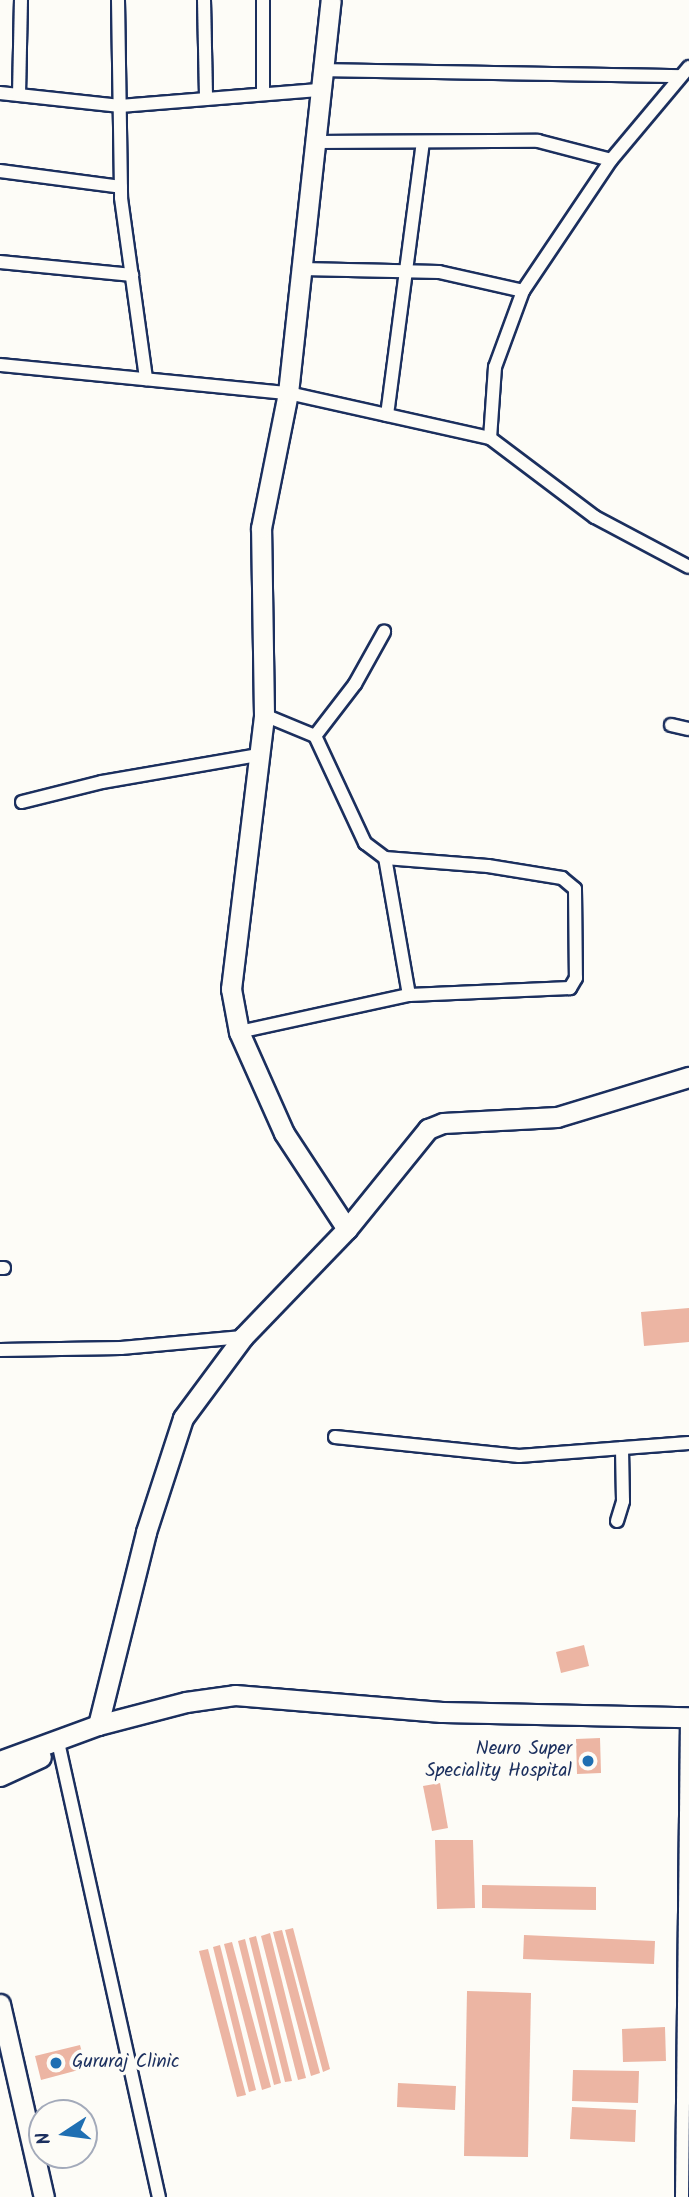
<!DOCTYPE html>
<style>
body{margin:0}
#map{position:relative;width:689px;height:2197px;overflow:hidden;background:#fdfcf7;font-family:Kalam,sans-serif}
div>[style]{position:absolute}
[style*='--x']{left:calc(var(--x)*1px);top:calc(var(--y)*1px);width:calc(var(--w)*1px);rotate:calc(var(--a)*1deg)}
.building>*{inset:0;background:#ecb5a3}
.roads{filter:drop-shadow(2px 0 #1b2f5e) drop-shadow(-2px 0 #1b2f5e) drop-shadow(0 2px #1b2f5e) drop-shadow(0 -2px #1b2f5e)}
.street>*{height:12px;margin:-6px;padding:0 6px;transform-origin:6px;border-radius:6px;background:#fdfcf7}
.secondary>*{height:19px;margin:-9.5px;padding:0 9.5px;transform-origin:9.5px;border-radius:9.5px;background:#fdfcf7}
.dots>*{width:19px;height:19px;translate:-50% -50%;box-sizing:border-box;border:4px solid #fdfcf7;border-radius:50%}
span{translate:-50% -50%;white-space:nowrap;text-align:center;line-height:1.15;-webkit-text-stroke:7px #fdfcf7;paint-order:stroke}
.poi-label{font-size:19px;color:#1b2f5e}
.right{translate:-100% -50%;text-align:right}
.left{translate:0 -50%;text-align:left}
.north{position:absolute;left:28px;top:2099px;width:70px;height:70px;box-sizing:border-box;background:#fdfcf7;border:2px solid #a3aaba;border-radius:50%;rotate:257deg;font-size:19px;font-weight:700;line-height:28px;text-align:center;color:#1b2f5e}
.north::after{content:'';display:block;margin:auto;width:24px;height:32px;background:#1f6fb2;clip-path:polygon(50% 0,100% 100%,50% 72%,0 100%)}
</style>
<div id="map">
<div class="building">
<div style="clip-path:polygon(689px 1308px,689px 1342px,644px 1346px,641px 1312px)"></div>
<div style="clip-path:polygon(584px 1645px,589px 1666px,561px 1673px,556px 1652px)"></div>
<div style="clip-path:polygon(600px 1738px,601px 1773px,577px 1774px,576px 1739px)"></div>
<div style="clip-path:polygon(440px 1783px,448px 1828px,432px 1831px,423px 1786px)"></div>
<div style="clip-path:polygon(435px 1840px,473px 1840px,475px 1908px,437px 1909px)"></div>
<div style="clip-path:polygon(482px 1885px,596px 1887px,596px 1910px,482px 1908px)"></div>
<div style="clip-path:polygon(293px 1928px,330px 2069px,323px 2072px,285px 1930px)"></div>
<div style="clip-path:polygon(282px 1930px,320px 2073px,311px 2076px,273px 1932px)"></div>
<div style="clip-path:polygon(270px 1933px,306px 2078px,298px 2080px,261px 1936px)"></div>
<div style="clip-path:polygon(524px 1935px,655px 1941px,654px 1964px,523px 1959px)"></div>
<div style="clip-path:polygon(256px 1936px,292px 2081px,285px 2082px,249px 1938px)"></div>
<div style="clip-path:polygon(245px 1939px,281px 2083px,274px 2085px,238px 1941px)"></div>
<div style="clip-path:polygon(232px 1942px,271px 2087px,262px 2090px,224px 1944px)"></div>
<div style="clip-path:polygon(220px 1945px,256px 2090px,249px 2092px,213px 1947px)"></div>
<div style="clip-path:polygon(208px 1949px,246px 2095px,237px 2097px,199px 1951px)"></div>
<div style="clip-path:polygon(467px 1991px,531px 1993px,528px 2157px,464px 2156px)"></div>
<div style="clip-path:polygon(665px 2027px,666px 2061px,623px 2062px,622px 2029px)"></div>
<div style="clip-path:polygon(80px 2045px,86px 2068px,41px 2080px,35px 2056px)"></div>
<div style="clip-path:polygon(573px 2070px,639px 2071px,638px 2103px,572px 2101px)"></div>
<div style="clip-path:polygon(398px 2083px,456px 2086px,455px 2110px,397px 2107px)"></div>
<div style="clip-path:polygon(572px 2107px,636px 2110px,635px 2142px,570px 2139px)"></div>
</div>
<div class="roads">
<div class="street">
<div style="--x:118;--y:0;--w:198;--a:89.1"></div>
<div style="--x:121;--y:198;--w:183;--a:82.1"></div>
<div style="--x:204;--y:0;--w:99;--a:88.8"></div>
<div style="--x:689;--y:67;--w:121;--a:130"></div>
<div style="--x:611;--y:160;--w:158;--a:123.9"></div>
<div style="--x:523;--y:291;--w:81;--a:110.2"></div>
<div style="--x:495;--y:367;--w:71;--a:94"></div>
<div style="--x:490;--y:438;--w:131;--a:37"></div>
<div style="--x:595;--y:517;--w:106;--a:28"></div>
<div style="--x:323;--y:70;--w:356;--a:1"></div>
<div style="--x:0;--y:93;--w:121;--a:6.2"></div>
<div style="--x:120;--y:106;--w:202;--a:-4.6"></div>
<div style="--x:263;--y:94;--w:94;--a:-90"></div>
<div style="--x:19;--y:95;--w:95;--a:-88.8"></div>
<div style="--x:315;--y:142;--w:223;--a:-0.3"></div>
<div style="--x:538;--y:141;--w:75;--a:14.6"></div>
<div style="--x:0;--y:171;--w:122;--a:7.5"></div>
<div style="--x:0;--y:262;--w:133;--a:5.6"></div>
<div style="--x:302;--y:269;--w:137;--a:1.3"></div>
<div style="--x:439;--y:272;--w:86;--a:12.7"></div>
<div style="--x:0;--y:365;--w:289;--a:5.6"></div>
<div style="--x:288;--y:393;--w:207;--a:12.6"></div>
<div style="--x:387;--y:415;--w:275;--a:-82.5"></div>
<div style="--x:671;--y:725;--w:18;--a:13"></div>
<div style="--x:315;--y:736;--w:66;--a:-52.4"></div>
<div style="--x:355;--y:684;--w:60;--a:-60.9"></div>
<div style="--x:22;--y:802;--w:82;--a:-14"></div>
<div style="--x:102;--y:782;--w:159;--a:-9.8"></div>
<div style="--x:385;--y:858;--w:103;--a:4.4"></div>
<div style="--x:488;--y:866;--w:75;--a:9.2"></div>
<div style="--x:562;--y:878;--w:17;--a:40"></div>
<div style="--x:575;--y:889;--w:89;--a:89.4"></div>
<div style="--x:576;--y:978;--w:12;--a:121"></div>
<div style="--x:570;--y:988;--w:161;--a:177.5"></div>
<div style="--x:239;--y:1032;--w:174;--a:-12.3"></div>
<div style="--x:409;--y:995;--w:139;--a:-99.9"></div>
<div style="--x:385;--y:858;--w:25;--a:-143"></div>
<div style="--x:365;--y:843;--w:118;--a:-115"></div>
<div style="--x:315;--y:736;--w:55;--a:-157.6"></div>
<div style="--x:0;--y:1268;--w:4;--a:0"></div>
<div style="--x:0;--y:1350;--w:121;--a:-0.9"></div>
<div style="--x:121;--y:1348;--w:122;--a:-5.2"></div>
<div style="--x:335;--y:1437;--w:185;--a:5.9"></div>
<div style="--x:519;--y:1456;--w:170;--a:-4.4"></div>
<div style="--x:617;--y:1521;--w:21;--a:-73"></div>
<div style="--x:623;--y:1501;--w:53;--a:-91.1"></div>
<div style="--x:58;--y:1742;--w:466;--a:77.5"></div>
<div style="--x:682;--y:2197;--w:480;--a:-89.4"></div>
</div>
<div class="secondary">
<div style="--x:347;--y:1229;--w:129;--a:-51"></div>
<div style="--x:428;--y:1129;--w:16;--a:-22"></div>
<div style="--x:443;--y:1123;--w:114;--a:-3"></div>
<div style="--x:557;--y:1117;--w:138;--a:-16.9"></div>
<div style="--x:98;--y:1725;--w:199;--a:-76"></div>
<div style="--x:146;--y:1532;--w:120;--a:-72"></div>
<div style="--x:183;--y:1418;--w:101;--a:-53.5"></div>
<div style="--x:243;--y:1337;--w:150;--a:-46.1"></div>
<div style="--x:347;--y:1229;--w:115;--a:-123.3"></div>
<div style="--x:284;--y:1133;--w:111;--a:-114"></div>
<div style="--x:239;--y:1032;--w:44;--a:-100.5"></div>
<div style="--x:231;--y:989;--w:276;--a:-83.1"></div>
<div style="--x:264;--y:715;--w:187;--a:-90.9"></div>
<div style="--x:261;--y:528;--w:138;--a:-78.7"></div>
<div style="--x:288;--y:393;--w:395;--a:-83.8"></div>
<div style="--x:0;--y:1761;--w:104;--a:-20.2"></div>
<div style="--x:98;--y:1725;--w:91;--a:-14.6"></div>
<div style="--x:186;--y:1702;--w:49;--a:-8.1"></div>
<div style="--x:235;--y:1695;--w:207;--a:4.7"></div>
<div style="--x:441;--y:1712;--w:248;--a:1.2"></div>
<div style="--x:0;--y:1776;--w:45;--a:-24.9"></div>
<div style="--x:0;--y:2004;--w:198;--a:77.2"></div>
</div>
</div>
<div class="dots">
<div style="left:588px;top:1761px;background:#1f6fb2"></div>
<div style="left:56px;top:2063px;background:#1f6fb2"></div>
</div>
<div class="poi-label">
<span class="right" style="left:572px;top:1761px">Neuro Super<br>Speciality Hospital</span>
<span class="left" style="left:72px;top:2063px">Gururaj Clinic</span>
</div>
<div class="north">N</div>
</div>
